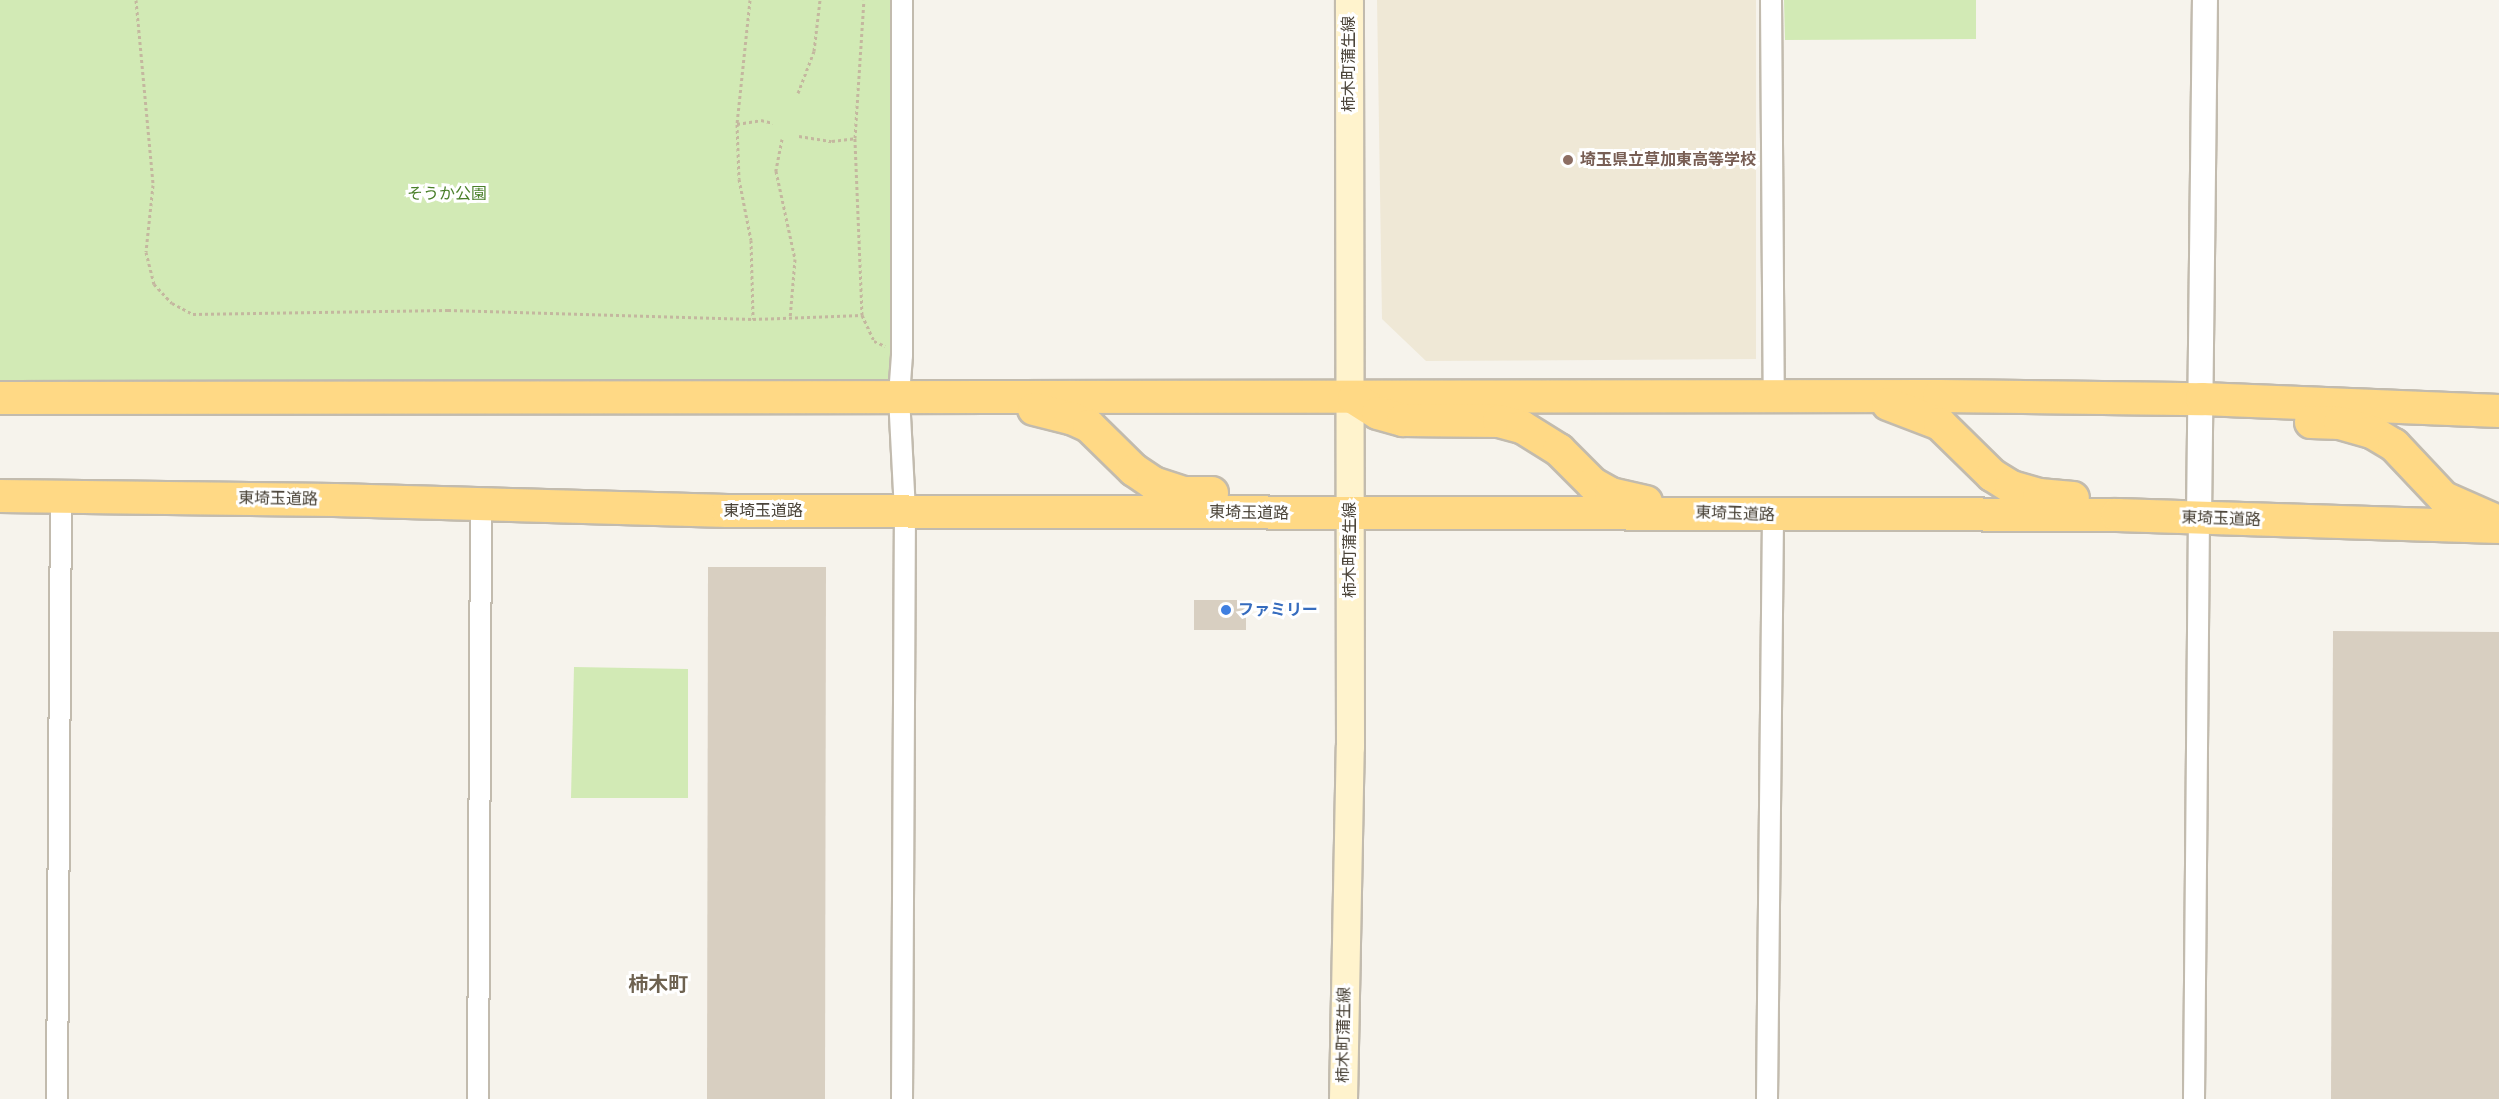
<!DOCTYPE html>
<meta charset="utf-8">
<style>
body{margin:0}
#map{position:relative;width:2499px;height:1099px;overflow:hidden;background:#f6f3ec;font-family:Rubik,"Noto Sans JP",sans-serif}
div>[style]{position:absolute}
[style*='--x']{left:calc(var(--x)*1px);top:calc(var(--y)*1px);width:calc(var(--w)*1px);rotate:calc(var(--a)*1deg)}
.education>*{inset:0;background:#efe8d6}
.green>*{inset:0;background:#d2eab5}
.building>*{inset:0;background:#d8cfc1}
.path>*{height:3px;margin-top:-1.5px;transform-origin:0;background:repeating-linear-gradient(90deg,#c4b79f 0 3px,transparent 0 6px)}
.roads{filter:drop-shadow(2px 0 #c2bbae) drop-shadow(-2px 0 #c2bbae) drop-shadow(0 2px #c2bbae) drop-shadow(0 -2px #c2bbae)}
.minor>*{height:20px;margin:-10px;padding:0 10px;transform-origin:10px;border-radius:10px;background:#fff}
.tertiary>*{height:24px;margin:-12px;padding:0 12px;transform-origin:12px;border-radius:12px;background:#fff}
.secondary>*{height:27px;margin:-13.5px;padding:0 13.5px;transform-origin:13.5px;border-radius:13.5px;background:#fff3cd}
.trunk>*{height:32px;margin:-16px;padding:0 16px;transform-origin:16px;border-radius:16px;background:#ffd985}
.dots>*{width:16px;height:16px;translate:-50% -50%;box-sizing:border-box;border:3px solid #fff;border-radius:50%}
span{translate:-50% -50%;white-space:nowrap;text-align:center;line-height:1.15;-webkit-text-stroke:6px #fff;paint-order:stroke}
.street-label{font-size:16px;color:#4b4439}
.education-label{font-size:16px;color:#785e54;font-weight:700}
.left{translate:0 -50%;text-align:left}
.park-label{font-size:16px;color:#4a7f2a}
.shop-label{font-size:16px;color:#366cbe;font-weight:700}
.quarter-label{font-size:20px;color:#6e6250;font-weight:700}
</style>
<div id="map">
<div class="education">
<div style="clip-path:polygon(1377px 0,1756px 0,1756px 359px,1426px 361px,1382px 319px)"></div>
</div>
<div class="green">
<div style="clip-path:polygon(0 0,894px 0,892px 387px,0 386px)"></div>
<div style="clip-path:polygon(1784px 0,1976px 0,1976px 39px,1785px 40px)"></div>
<div style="clip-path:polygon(574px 667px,688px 669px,688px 798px,571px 798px)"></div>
</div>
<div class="building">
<div style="clip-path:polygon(708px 567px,826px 567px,825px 1099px,707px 1099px)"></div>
<div style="clip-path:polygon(1194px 600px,1246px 600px,1246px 630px,1194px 630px)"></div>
<div style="clip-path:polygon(2333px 631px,2499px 632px,2499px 1099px,2331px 1099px)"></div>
</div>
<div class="path">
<div style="--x:136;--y:0;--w:186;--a:84.7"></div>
<div style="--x:153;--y:185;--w:67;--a:96"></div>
<div style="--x:146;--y:252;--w:33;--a:76"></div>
<div style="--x:154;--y:284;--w:26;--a:47"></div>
<div style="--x:172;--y:303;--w:24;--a:28"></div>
<div style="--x:193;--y:314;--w:255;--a:-0.9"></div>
<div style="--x:448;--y:310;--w:305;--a:1.7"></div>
<div style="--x:753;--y:319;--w:109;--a:-2.1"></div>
<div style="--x:862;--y:315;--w:29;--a:65"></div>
<div style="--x:874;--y:341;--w:12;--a:24"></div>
<div style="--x:750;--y:0;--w:125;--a:96"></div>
<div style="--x:737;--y:124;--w:55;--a:87.9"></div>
<div style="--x:739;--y:179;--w:62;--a:78.9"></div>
<div style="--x:751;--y:240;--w:79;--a:88.5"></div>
<div style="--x:798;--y:93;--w:45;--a:-69.1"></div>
<div style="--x:814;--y:51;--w:51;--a:-83.3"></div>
<div style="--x:737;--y:124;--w:24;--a:-9"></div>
<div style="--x:761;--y:120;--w:12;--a:14"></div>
<div style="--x:799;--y:136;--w:33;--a:9"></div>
<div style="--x:832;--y:141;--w:23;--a:-7"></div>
<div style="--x:782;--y:139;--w:33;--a:101"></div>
<div style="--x:776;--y:171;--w:90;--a:77.8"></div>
<div style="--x:795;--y:259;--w:59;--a:94.8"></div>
<div style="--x:862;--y:315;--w:177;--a:-92.3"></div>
<div style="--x:855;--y:138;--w:138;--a:-86.3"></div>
</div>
<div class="roads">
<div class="minor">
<div style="--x:1771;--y:0;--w:396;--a:89.6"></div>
<div style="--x:57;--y:1099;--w:599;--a:-89.62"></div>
<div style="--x:478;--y:1099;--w:595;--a:-89.71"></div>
<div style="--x:902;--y:1099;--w:588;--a:-89.71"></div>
<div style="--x:905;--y:511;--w:115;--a:-93"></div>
<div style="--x:899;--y:396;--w:41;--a:-85.8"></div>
<div style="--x:902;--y:355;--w:355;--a:-90"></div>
<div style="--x:1767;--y:1099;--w:583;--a:-89.41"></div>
<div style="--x:2194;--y:1099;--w:581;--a:-89.51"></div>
</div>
<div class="tertiary">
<div style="--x:2199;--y:518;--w:518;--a:-89.34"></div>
</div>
<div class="secondary">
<div style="--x:1343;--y:1099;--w:352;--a:-88.9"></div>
<div style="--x:1350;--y:747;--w:747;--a:-90.08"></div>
</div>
<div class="trunk">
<div style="--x:0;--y:398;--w:1939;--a:-0.06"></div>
<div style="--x:1939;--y:396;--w:263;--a:0.7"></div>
<div style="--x:2202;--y:399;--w:297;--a:2.3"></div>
<div style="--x:1354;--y:398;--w:28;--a:32"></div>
<div style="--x:1378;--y:413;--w:26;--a:16"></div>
<div style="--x:1403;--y:420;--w:96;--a:0.6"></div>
<div style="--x:1499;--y:421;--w:24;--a:15"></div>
<div style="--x:1522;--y:427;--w:44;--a:31.9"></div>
<div style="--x:1559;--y:450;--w:48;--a:45"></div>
<div style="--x:1593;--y:484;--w:21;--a:29"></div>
<div style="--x:1611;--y:494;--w:36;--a:13"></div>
<div style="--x:1888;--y:404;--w:56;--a:21"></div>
<div style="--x:1940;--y:424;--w:73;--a:44.4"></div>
<div style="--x:1992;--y:475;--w:22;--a:32"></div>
<div style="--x:2011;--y:487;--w:29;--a:16"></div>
<div style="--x:2039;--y:495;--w:34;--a:5"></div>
<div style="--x:1034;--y:409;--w:38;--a:14"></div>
<div style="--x:1071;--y:418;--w:20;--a:24"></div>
<div style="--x:1089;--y:426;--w:63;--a:44.4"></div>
<div style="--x:1134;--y:470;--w:23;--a:34"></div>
<div style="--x:1153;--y:483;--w:33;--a:18"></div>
<div style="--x:1184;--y:493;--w:28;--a:0"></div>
<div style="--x:2311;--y:422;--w:29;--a:2"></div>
<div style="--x:2340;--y:423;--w:33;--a:16"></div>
<div style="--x:2372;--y:432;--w:26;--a:31"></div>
<div style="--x:2394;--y:445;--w:73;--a:46.7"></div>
<div style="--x:2444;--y:498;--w:52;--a:23.6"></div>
<div style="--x:0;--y:496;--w:334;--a:0.7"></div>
<div style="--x:334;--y:500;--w:394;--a:1.6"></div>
<div style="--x:728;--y:511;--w:1389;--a:0.16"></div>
<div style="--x:2117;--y:515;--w:382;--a:1.8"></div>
</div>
</div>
<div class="dots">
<div style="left:1568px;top:160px;background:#8d6e63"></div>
<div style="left:1226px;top:610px;background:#3f7fe0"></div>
</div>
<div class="street-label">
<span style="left:1349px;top:64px;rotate:-90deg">柿木町蒲生線</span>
<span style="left:278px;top:499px;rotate:1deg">東埼玉道路</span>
<span style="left:763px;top:511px">東埼玉道路</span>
<span style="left:1249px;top:513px;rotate:1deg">東埼玉道路</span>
<span style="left:1735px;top:514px;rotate:2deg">東埼玉道路</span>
<span style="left:2221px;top:519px;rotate:2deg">東埼玉道路</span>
<span style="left:1350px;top:550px;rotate:-90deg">柿木町蒲生線</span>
<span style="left:1344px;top:1035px;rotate:-89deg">柿木町蒲生線</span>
</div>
<div class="education-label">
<span class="left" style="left:1580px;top:160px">埼玉県立草加東高等学校</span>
</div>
<div class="park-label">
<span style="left:447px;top:194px">そうか公園</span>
</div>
<div class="shop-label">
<span class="left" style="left:1238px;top:610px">ファミリー</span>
</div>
<div class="quarter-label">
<span style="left:658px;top:984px">柿木町</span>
</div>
</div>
